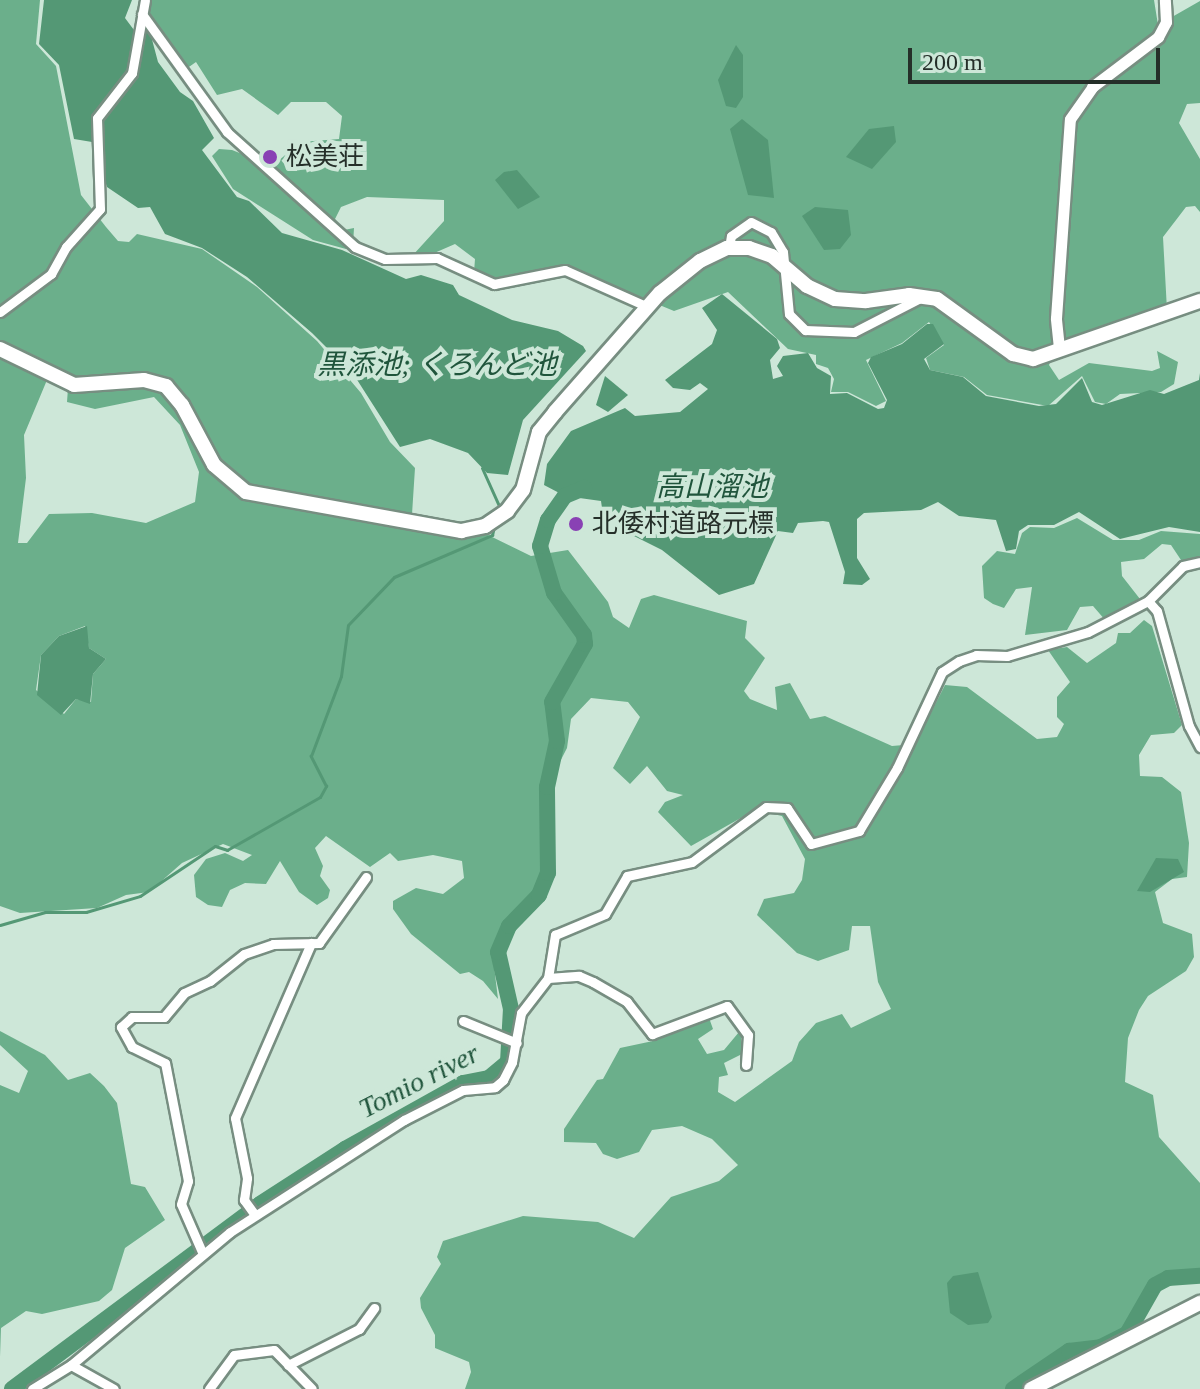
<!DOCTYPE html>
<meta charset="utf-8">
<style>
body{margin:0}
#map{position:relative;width:1200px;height:1389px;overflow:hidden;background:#cde7d8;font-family:"Times New Roman","Noto Sans JP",serif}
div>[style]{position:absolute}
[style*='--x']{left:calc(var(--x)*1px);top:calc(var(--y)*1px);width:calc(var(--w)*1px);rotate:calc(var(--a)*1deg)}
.forest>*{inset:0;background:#6baf8b}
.water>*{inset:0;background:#549875}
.stream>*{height:3px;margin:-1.5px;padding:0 1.5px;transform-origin:1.5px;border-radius:1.5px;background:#549875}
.river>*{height:16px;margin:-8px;padding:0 8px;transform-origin:8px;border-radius:8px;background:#549875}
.roads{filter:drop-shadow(2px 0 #778e81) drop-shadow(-2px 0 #778e81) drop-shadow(0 2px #778e81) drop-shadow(0 -2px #778e81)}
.minor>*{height:9px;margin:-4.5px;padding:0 4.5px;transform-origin:4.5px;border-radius:4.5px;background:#fff}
.tertiary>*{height:11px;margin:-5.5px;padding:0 5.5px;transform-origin:5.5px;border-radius:5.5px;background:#fff}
.primary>*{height:14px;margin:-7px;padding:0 7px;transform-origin:7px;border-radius:7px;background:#fff}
.dots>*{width:22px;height:22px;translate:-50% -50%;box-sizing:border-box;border:4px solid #cde7d8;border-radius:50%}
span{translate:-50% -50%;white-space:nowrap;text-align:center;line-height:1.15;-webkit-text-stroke:8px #cde7d8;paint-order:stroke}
.poi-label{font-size:26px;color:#252f29}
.left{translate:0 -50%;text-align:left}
.water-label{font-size:28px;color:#20553c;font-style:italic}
.scale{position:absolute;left:908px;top:48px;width:252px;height:36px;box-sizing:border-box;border:4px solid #252f29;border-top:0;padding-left:10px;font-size:24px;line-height:28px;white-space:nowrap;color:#252f29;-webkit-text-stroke:6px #cde7d8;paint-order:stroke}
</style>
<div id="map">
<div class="forest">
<div style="clip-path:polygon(evenodd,0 0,40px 0,36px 44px,56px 66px,81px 195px,106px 227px,118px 241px,129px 242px,137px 234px,202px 249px,257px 287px,317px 341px,361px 393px,390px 442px,415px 468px,411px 530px,458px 538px,486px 534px,531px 556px,568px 550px,608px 602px,613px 617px,629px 628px,641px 599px,654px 595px,747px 621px,745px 638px,765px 658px,744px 691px,750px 699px,777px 710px,775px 687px,790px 683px,810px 719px,825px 716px,892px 746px,915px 744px,945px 685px,967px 687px,1037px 739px,1057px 737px,1064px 724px,1057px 717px,1057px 697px,1070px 682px,1048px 650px,1067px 647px,1087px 663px,1116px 643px,1118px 633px,1130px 633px,1144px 620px,1152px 626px,1182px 725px,1174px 733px,1151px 735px,1139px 755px,1140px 776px,1162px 777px,1181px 792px,1189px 843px,1187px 877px,1172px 879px,1155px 892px,1163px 923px,1192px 934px,1194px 957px,1186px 971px,1148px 996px,1139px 1010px,1128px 1038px,1125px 1082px,1153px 1095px,1159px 1137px,1200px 1183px,1200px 1273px,1168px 1276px,1149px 1285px,1139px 1322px,1123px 1339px,1015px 1389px,465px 1389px,471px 1372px,469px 1362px,435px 1348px,435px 1335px,421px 1308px,420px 1298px,441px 1264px,437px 1257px,443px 1241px,523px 1216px,598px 1222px,634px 1238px,671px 1197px,719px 1181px,738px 1165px,712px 1139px,682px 1126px,652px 1130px,639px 1152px,617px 1159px,603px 1154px,596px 1143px,564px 1142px,564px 1129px,597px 1080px,603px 1079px,620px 1048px,653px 1041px,708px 1015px,713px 1029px,698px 1039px,707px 1054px,724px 1050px,739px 1032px,741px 1036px,742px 1054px,724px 1063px,728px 1075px,719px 1077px,718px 1092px,735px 1102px,792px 1061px,799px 1042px,816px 1023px,842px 1014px,851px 1028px,891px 1009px,878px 982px,870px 926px,852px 926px,849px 950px,818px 961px,797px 953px,757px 915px,764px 899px,794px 893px,802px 880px,805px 859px,782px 816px,755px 810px,691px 846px,658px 812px,665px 802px,683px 795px,667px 791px,647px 766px,630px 784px,613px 768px,640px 717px,628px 702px,591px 698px,571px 719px,567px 748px,546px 789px,551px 840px,545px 876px,497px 940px,493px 958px,498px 999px,483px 981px,469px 972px,460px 974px,411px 934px,393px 909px,393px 901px,416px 888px,443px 894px,464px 878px,462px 861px,433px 855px,398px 861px,390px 853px,370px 867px,326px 836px,315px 848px,323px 866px,320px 876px,330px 890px,328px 898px,317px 905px,299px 892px,280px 861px,266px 884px,245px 883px,230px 890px,222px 907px,208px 905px,196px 897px,194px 875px,206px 859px,225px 853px,243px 861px,252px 855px,223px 844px,182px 863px,149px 892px,126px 895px,97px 908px,20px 913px,0 906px,0 0,47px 380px,68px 388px,67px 402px,95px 409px,154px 397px,180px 425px,199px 472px,195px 502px,146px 523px,92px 513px,49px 514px,27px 543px,18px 543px,26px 478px,24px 435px,47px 380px,0 0,85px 626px,89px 648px,106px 659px,93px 674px,91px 702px,76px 699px,64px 714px,36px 690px,41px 655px,59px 636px,85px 626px)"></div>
<div style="clip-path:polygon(149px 0,1154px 0,1158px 25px,1200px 1px,1200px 103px,1187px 104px,1179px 123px,1200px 159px,1200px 212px,1195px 206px,1186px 207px,1163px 237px,1167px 310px,1052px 358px,1049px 365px,1059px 380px,1089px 363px,1152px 371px,1160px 368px,1157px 351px,1178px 362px,1174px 384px,1161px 392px,1120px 394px,1106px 404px,1095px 402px,1082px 376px,1048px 406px,987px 395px,964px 377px,930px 370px,926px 358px,944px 345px,929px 322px,902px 343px,866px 360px,886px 401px,876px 406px,848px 392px,831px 392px,834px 379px,828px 368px,816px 364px,816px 355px,788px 349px,728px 292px,674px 311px,563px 265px,499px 280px,474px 272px,475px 259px,455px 244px,432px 254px,413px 255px,444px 221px,444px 200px,367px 197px,341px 207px,335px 219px,344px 230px,354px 228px,353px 245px,346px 249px,313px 240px,233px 189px,212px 156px,219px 149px,232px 150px,272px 166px,301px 142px,339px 139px,342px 116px,326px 102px,291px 102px,278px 115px,242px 89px,217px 95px,196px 62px,186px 69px,149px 12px)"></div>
<div style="clip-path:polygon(1077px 518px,1113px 540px,1139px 540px,1161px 531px,1200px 534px,1200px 559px,1183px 563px,1171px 545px,1162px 544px,1144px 559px,1121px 562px,1122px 576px,1140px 599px,1106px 621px,1093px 606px,1080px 607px,1067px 630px,1025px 635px,1032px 587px,1016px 589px,1004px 608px,993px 604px,984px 598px,982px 566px,997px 551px,1015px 554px,1022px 533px,1030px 527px,1054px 528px)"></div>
<div style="clip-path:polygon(0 1031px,45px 1055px,68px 1080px,90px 1073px,104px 1086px,117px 1103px,131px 1184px,145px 1187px,165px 1220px,125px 1248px,112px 1290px,99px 1301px,42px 1314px,26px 1311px,1px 1328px,0 1357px,0 1085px,19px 1093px,28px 1071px,0 1045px)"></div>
</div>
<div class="water">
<div style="clip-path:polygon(44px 0,132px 0,125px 18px,134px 30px,150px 32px,158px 62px,180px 92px,193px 101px,214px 138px,202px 150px,237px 197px,249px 201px,282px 233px,342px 250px,406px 279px,421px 275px,453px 285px,459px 295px,512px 320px,558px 331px,583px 346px,586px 351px,523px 420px,508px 475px,487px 473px,468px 453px,430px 439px,400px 447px,354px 375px,312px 333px,247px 277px,202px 248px,165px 234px,150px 207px,138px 208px,107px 187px,92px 142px,74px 139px,59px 65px,39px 44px)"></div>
<div style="clip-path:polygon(736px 45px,743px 55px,743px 97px,736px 108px,726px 106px,718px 80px)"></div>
<div style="clip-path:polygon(742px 119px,768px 140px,774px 198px,748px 195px,730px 129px)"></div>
<div style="clip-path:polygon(894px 126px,896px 142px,872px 169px,846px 157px,869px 129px)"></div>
<div style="clip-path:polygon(517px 170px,540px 197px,518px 209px,495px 180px,504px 172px)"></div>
<div style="clip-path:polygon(815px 207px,848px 210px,851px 235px,840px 249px,824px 250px,802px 216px)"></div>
<div style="clip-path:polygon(722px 294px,777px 339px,780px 348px,770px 360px,773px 379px,783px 376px,777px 366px,783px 356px,808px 353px,817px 368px,831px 376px,830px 394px,847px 393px,878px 409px,884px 408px,887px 400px,868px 363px,871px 357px,902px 344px,927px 324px,933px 324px,944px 344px,924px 359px,930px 370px,963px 377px,986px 396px,1039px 406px,1056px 404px,1082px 378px,1092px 402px,1102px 405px,1150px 390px,1164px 394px,1199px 380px,1200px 373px,1200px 532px,1169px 527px,1120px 539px,1079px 512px,1054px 525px,1028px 525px,1019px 531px,1016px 549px,1006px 551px,996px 520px,959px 516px,938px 502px,921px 510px,864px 513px,857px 519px,857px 558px,870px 579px,862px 585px,843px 584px,845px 572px,829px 522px,823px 521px,798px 523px,793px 533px,778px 531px,754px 584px,719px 595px,662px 550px,612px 525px,609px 508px,602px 508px,601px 501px,565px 496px,544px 485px,547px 464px,571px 431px,625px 408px,635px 416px,680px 412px,708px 389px,700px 383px,690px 390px,673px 388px,665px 380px,712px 344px,717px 330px,702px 308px)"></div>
<div style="clip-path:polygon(605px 376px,628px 395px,608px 412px,596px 405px)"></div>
<div style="clip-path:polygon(87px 626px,89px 648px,106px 659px,93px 674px,90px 704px,76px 699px,61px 715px,37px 695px,41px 655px,59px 636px)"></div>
<div style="clip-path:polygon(1156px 858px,1178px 859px,1184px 872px,1150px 892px,1137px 891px)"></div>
<div style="clip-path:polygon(978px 1272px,992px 1317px,988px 1323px,968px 1325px,950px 1313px,947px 1283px,953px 1276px)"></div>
</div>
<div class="stream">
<div style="--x:482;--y:468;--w:44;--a:65.8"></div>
<div style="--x:0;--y:925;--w:47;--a:-16.1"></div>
<div style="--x:45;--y:912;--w:41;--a:0"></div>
<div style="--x:86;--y:912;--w:56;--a:-16.5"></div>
<div style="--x:140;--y:896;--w:90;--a:-33.7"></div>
<div style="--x:215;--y:846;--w:13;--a:18"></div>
<div style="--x:227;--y:850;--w:107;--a:-29.7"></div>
<div style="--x:320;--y:797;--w:13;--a:-61"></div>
<div style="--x:326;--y:786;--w:34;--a:-117"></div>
<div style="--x:311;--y:756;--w:85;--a:-69.4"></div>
<div style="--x:341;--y:676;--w:51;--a:-82.2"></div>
<div style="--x:348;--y:625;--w:66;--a:-46.2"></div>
<div style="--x:394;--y:577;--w:107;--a:-23.2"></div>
<div style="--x:492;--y:535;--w:8;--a:-76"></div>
</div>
<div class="river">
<div style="--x:12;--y:1389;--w:309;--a:-36.7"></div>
<div style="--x:260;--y:1204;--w:101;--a:-32.9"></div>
<div style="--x:345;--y:1149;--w:135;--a:-29.2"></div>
<div style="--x:463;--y:1083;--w:26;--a:-11"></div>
<div style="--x:489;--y:1078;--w:25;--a:-40"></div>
<div style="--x:508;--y:1062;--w:53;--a:-86.8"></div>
<div style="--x:511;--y:1009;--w:58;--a:-102.8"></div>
<div style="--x:498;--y:952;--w:28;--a:-67"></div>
<div style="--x:509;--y:926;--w:43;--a:-45.9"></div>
<div style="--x:539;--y:895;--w:24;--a:-68"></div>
<div style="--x:548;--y:873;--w:86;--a:-90.7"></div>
<div style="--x:547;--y:787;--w:47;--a:-77.7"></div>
<div style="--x:557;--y:741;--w:39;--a:-97"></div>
<div style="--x:552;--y:702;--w:67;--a:-60.4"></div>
<div style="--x:585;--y:644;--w:9;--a:-96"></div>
<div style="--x:584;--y:635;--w:52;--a:-125.5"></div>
<div style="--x:554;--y:593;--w:49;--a:-106.6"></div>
<div style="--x:540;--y:546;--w:27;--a:-73"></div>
<div style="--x:548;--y:520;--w:29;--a:-55"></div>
<div style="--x:565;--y:496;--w:21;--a:-23"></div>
<div style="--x:1013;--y:1389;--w:68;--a:-34.2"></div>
<div style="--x:1069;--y:1351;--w:32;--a:-7"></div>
<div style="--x:1101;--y:1347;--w:29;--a:-27"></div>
<div style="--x:1127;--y:1334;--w:56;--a:-60.3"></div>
<div style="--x:1155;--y:1285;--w:15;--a:-28"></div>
<div style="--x:1168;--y:1278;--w:32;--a:-4"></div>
</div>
<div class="roads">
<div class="minor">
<div style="--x:142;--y:14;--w:145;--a:54.2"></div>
<div style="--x:227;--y:132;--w:172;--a:41.9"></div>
<div style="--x:355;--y:247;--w:32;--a:22"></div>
<div style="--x:385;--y:259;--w:52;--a:-1.1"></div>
<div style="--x:437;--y:258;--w:63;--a:24.5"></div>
<div style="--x:494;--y:284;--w:72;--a:-11.2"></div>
<div style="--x:565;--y:270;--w:91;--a:24"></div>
<div style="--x:729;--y:248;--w:12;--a:-81"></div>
<div style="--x:731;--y:236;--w:24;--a:-35"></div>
<div style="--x:751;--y:222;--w:22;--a:27"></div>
<div style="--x:771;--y:232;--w:23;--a:59"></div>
<div style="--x:783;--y:252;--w:62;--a:84.5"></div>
<div style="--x:789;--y:314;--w:23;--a:45"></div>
<div style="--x:805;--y:330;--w:49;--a:2.3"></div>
<div style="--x:854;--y:332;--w:76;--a:-27.2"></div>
<div style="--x:0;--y:312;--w:64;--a:-36.7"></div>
<div style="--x:51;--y:274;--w:31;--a:-61"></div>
<div style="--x:66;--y:247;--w:51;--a:-48.2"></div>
<div style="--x:100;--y:209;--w:91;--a:-91.9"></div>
<div style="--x:97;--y:118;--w:57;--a:-52.1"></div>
<div style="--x:132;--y:73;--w:74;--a:-79.9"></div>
<div style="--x:1148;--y:601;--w:49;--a:-45"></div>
<div style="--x:1183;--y:566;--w:17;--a:-13"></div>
<div style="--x:548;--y:978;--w:31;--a:-4"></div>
<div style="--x:579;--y:976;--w:15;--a:23"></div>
<div style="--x:593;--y:982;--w:39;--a:30"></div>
<div style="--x:627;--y:1002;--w:41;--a:52"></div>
<div style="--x:652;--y:1034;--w:80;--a:-20.5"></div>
<div style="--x:727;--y:1006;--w:36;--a:54"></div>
<div style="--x:748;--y:1035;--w:30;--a:94"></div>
<div style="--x:463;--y:1021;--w:58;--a:22.2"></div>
<div style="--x:255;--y:1215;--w:19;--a:-126"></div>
<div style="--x:244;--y:1200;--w:22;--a:-82"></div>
<div style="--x:247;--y:1178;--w:61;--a:-101.3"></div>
<div style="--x:235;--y:1118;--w:191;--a:-66.5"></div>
<div style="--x:202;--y:1252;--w:52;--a:-113.6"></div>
<div style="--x:181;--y:1204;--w:24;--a:-73"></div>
<div style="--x:188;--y:1181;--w:120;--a:-101"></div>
<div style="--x:165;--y:1063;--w:37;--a:-154"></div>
<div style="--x:132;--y:1047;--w:23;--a:-119"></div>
<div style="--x:121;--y:1027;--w:15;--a:-42"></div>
<div style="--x:132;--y:1017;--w:32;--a:0"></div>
<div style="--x:164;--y:1017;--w:31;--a:-50"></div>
<div style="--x:184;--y:993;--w:29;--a:-25"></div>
<div style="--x:210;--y:981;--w:43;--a:-38.5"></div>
<div style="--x:244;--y:954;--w:31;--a:-19"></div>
<div style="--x:273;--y:944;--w:46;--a:-1.2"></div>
<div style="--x:319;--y:943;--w:81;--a:-54.5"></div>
<div style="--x:71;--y:1365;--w:49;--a:29.2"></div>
<div style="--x:288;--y:1365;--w:80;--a:-26.9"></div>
<div style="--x:359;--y:1329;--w:26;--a:-54"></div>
<div style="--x:32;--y:1389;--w:46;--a:-31.6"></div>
<div style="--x:71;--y:1365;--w:207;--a:-39.9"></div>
<div style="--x:230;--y:1232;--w:207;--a:-32.8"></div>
<div style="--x:404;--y:1120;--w:66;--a:-27"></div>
<div style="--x:463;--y:1090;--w:32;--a:-5"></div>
<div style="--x:495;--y:1087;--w:11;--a:-41"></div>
<div style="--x:503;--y:1080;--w:20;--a:-63"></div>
<div style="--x:512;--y:1062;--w:50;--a:-79.6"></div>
<div style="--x:521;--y:1013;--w:44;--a:-52.4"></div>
<div style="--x:548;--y:978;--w:44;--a:-80.8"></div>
<div style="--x:555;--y:935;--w:54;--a:-22.8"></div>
<div style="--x:605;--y:914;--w:44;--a:-59.9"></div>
<div style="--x:627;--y:876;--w:66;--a:-12.2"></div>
<div style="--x:692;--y:862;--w:92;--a:-36.6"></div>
<div style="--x:766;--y:807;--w:21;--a:3"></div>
<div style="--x:787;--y:808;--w:43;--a:56.3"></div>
<div style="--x:811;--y:844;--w:50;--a:-15.2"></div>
<div style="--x:859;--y:831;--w:74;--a:-58.9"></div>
<div style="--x:897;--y:768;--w:106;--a:-64.9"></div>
<div style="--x:942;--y:672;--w:20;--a:-33"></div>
<div style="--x:959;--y:661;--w:18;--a:-19"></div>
<div style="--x:976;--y:655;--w:31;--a:2"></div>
<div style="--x:1007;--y:656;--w:84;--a:-16.5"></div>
<div style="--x:1088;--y:632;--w:68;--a:-27.3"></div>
<div style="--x:1148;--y:601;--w:13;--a:48"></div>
<div style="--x:1157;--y:611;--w:119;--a:74.5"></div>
<div style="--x:1189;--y:726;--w:24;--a:62"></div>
<div style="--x:209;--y:1389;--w:42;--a:-53.7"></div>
<div style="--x:234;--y:1355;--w:40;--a:-7.1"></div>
<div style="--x:274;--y:1350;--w:54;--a:45.7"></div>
</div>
<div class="tertiary">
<div style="--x:1059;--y:348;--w:30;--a:-96"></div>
<div style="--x:1056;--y:318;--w:199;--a:-86"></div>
<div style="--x:1070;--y:119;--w:39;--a:-55"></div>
<div style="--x:1092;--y:87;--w:83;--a:-37.1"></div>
<div style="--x:1158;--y:37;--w:17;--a:-62"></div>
<div style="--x:1166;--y:22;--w:22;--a:-93"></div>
</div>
<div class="primary">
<div style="--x:0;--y:349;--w:82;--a:25.9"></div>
<div style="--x:74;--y:385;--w:70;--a:-4.1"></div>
<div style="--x:144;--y:380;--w:23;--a:15"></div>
<div style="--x:166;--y:386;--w:25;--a:50"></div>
<div style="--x:182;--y:405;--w:68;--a:61.9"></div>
<div style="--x:214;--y:465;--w:42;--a:40.2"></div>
<div style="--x:246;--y:492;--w:219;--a:10.3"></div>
<div style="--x:461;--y:531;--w:25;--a:-12"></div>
<div style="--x:485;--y:526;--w:27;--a:-34"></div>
<div style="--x:507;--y:511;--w:26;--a:-53"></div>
<div style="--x:523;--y:490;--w:60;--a:-74.6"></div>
<div style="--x:539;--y:432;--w:26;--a:-51"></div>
<div style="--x:555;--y:412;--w:159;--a:-48.6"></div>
<div style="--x:660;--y:293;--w:51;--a:-38.7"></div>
<div style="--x:700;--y:261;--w:30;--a:-26"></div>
<div style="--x:727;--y:248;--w:22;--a:0"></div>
<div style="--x:749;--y:248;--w:24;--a:19"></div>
<div style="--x:772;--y:256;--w:46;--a:40.6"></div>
<div style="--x:807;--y:286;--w:31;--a:25"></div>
<div style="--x:835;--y:299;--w:31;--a:4"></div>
<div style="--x:866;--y:301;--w:43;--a:-7.9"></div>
<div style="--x:909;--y:295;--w:28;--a:8"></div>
<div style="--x:937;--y:299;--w:94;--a:35.9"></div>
<div style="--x:1013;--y:354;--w:21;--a:14"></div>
<div style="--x:1033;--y:359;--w:177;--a:-19.2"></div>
<div style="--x:1031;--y:1389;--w:190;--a:-27"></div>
</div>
</div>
<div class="dots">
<div style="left:270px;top:157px;background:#8941b4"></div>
<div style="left:576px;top:524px;background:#8941b4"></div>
</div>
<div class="poi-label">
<span class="left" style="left:286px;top:157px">松美荘</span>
<span class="left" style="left:592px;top:524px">北倭村道路元標</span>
</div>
<div class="water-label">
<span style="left:437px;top:365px">黒添池; くろんど池</span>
<span style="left:712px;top:487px">高山溜池</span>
<span style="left:419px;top:1081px;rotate:-27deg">Tomio river</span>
</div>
<div class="scale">200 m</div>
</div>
